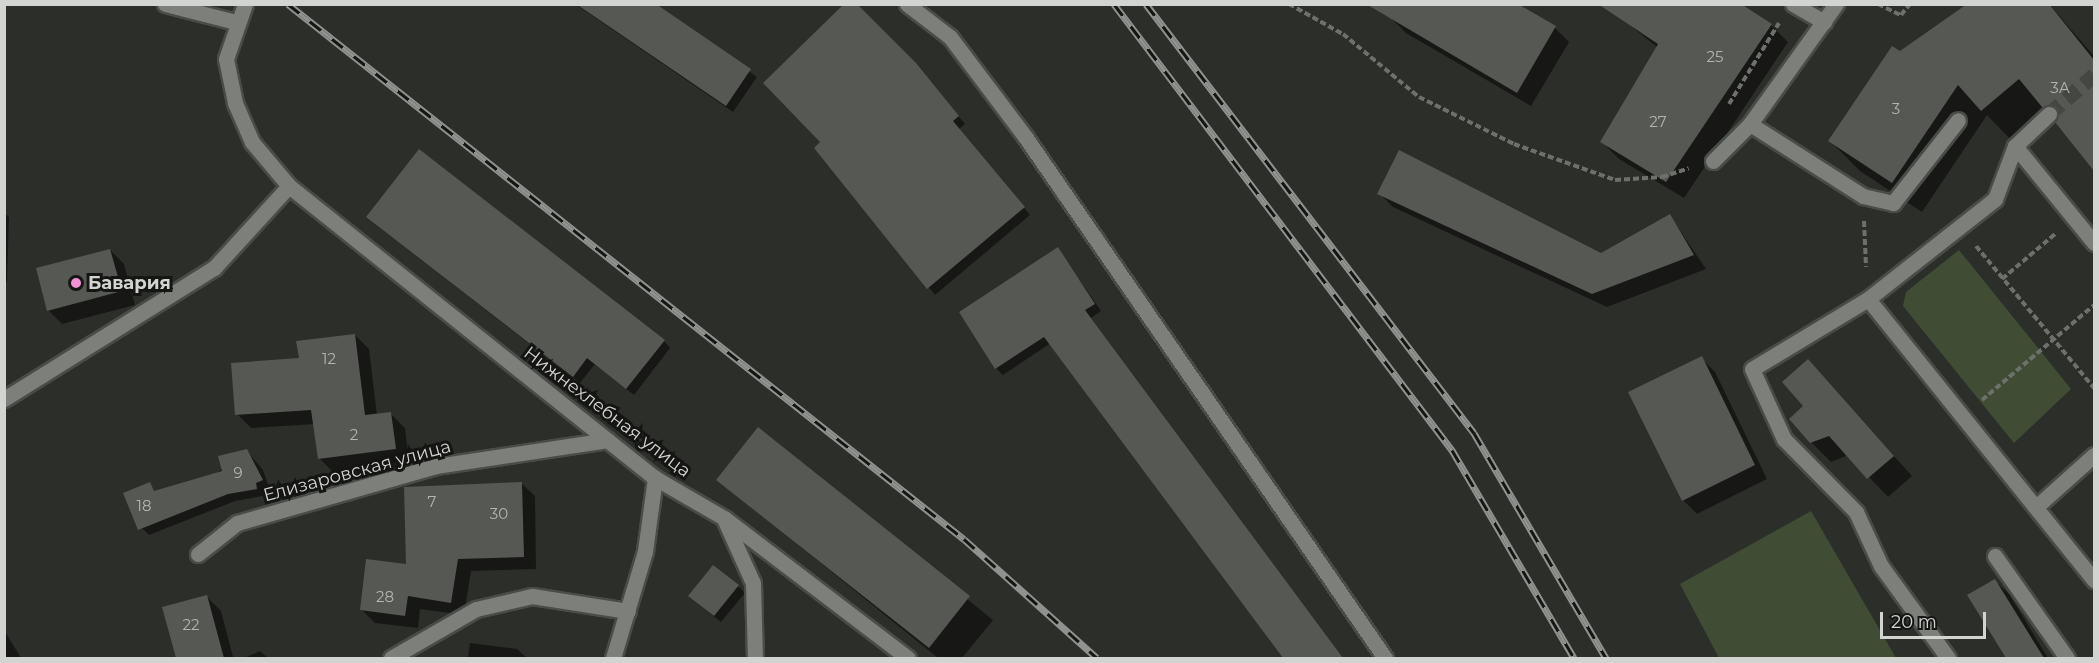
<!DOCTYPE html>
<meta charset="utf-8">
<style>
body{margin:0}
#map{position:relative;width:2099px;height:663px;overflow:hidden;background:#2c2e2a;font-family:Montserrat,sans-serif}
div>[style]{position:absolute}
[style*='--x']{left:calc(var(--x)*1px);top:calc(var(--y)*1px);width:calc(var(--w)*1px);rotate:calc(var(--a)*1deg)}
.green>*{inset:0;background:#404d34}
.shadow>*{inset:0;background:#0007}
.building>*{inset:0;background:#555853}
.minor-tunnel>*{height:15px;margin-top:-7.5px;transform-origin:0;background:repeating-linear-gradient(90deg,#454743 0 15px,transparent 0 23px)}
.path>*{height:4px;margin-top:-2px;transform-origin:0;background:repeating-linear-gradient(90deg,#6e706c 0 6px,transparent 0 9px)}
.roads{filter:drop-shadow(2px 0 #494c48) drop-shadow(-2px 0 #494c48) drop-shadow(0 2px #494c48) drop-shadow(0 -2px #494c48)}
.minor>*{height:15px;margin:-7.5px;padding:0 7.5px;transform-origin:7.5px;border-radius:7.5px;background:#7d807a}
.rail>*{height:7px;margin-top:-3.5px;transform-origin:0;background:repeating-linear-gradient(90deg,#151614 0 14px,#90928f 0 28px);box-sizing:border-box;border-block:2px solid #90928f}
.dots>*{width:16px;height:16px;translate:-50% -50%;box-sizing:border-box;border:3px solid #151614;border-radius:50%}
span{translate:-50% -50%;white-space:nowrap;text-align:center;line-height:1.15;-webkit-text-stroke:6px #151614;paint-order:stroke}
.number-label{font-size:15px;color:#b3b5b2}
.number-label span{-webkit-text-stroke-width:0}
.poi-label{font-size:18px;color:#d2d4d1;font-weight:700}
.left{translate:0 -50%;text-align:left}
.street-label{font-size:18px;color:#d2d4d1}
.frame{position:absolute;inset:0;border:6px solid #d2d4d1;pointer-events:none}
.scale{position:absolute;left:1880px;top:612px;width:106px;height:27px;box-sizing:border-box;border:3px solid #d2d4d1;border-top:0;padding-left:8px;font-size:18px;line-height:21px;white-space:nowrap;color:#d2d4d1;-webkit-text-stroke:4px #151614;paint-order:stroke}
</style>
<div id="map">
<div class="green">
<div style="clip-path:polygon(1959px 250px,2071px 389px,2014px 443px,1903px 306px,1906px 292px)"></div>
<div style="clip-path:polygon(1811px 511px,1896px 658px,1719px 658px,1680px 584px)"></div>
</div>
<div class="shadow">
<div style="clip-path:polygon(575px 4px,653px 4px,757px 77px,733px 112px)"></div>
<div style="clip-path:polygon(2049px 4px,2094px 56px,2094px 168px,2047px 110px,2011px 140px,1987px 115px,1922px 212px,1860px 171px,1830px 141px,1900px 53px)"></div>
<div style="clip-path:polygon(1392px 19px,1555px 28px,1569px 42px,1531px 106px,1406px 33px)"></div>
<div style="clip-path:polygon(1625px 21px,1771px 25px,1788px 42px,1684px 198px,1619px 159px,1602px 142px,1658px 48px)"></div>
<div style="clip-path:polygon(922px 72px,965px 124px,959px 129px,1030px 215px,935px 295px,816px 148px)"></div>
<div style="clip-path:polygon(1379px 193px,1601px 254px,1670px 216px,1706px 269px,1607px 307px,1393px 207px)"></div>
<div style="clip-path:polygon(4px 213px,9px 217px,7px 282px,4px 281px)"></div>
<div style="clip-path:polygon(375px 224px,664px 341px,670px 348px,634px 395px,595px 364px,580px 383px)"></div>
<div style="clip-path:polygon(1058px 249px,1101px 311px,1091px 318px,1343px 658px,1284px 658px,1051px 343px,1003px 375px,996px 368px)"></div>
<div style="clip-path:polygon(110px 250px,124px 264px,135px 305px,62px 324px,48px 310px)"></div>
<div style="clip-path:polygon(355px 335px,369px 349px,377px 415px,391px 414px,405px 428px,409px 462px,333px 472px,319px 458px,315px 424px,251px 428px,237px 414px,300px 360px)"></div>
<div style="clip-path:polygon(1701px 358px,1715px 372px,1767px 479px,1697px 514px,1683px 500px)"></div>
<div style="clip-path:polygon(1808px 361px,1912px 476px,1888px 497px,1848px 455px,1831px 462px,1811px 442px,1806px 406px)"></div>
<div style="clip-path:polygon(758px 429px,993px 620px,962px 658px,938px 658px,718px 480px)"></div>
<div style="clip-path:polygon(247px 451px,263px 470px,269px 487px,262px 490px,263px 496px,235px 501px,149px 535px,142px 528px)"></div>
<div style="clip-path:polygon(521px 483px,535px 496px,536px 569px,471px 571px,464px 615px,420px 609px,418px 628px,375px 623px,362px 610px,407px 566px)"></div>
<div style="clip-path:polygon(1995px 581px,2009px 594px,2048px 658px,2007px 658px,1969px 596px)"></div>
<div style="clip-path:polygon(738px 586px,745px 593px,721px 622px,697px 603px)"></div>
<div style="clip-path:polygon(207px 597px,221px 611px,233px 657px,180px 658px,176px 655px)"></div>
<div style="clip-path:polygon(4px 630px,21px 658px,4px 658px)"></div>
<div style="clip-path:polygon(470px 643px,517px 649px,527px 658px,468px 658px)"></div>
<div style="clip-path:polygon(260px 651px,268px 658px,244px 658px)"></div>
</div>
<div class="building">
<div style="clip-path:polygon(576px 4px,656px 4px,751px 69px,726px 106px)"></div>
<div style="clip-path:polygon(844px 4px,857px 4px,916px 63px,959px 116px,953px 121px,1025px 207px,927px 289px,814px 148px,820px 142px,763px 83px)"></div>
<div style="clip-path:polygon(1366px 4px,1518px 4px,1556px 26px,1517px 93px)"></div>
<div style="clip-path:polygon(1598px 4px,1741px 4px,1772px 24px,1666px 182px,1600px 142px,1658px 44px)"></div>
<div style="clip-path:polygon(1967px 4px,2049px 4px,2094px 60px,2094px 171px,2055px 122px,2056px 108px,2042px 107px,2019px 79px,1981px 111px,1958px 85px,1892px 183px,1828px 141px,1892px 46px,1900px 51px)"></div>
<div style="clip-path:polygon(419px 149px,665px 340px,626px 389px,587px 358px,573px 377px,366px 217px)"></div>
<div style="clip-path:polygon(1399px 150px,1601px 253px,1670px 214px,1694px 255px,1592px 294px,1377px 194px)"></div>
<div style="clip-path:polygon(1058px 247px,1095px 304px,1085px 310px,1343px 658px,1283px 658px,1044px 337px,995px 369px,959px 312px)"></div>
<div style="clip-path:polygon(110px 249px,122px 291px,47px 311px,36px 268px)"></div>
<div style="clip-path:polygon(355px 334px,365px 415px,391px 412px,396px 449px,318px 459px,311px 410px,235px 415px,231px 363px,299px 358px,296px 341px)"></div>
<div style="clip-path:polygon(1702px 356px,1755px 465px,1682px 501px,1628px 392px)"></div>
<div style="clip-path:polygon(1808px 359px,1894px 456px,1867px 479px,1829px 436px,1810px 443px,1789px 419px,1803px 406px,1782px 382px)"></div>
<div style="clip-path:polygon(758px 427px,970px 596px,929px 648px,716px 480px)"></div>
<div style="clip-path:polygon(247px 449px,263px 480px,256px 483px,257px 489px,228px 494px,138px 530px,123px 493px,150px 482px,154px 491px,222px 471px,218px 456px)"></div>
<div style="clip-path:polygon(522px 482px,524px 557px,458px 559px,451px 603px,408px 596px,405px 616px,360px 610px,366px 559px,406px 564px,404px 487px)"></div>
<div style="clip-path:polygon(713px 565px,739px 585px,714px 616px,688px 596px)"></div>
<div style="clip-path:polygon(1995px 579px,2044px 658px,2006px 658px,1967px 595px)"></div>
<div style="clip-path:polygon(207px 595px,224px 658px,176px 658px,162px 607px)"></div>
</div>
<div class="minor-tunnel">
<div style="--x:2049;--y:114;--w:60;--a:-40.9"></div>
</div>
<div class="path">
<div style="--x:1289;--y:4;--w:62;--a:29.1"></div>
<div style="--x:1343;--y:34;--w:99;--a:39.7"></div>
<div style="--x:1419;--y:97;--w:106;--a:26.3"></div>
<div style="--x:1514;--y:144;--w:107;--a:19.6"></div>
<div style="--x:1615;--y:180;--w:47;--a:-3.7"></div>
<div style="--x:1662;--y:177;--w:28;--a:-18"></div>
<div style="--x:1878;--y:4;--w:25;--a:26"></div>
<div style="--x:1901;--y:15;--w:14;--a:-51"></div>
<div style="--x:1729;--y:104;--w:95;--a:-58.3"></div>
<div style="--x:1864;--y:221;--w:46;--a:87.5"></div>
<div style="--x:1976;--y:246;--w:185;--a:50.3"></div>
<div style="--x:2002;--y:279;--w:70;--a:-40.3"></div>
<div style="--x:1982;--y:400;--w:147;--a:-40.3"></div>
</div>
<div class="roads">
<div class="minor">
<div style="--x:165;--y:4;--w:73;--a:14.2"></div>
<div style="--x:245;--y:4;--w:58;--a:109.1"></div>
<div style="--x:226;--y:59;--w:45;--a:78.4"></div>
<div style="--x:235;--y:103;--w:43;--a:66.4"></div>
<div style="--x:252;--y:142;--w:57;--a:49.9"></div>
<div style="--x:289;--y:186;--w:468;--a:38.6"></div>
<div style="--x:655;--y:478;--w:80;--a:30.1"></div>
<div style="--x:724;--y:518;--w:231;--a:37.3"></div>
<div style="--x:907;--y:4;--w:54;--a:37.5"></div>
<div style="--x:950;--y:37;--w:126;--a:53"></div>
<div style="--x:1026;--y:138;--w:632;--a:55.38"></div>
<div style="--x:1793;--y:4;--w:36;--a:30"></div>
<div style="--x:2049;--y:114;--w:47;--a:136.7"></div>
<div style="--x:2015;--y:146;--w:57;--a:110.7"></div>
<div style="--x:1995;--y:199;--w:162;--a:141.8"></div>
<div style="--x:1868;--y:299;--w:361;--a:51.2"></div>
<div style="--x:1750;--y:124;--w:134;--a:32.5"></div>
<div style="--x:1863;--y:196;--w:31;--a:13"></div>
<div style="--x:1893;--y:203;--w:105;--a:-51.9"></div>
<div style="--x:2015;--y:146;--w:125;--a:50.8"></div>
<div style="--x:1713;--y:161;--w:52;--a:-45"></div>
<div style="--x:1750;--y:124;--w:148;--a:-54.4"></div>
<div style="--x:1868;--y:299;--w:135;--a:148.9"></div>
<div style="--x:1752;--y:369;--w:77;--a:65.4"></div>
<div style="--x:1784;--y:439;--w:103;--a:45.4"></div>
<div style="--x:1856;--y:512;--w:60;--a:65.2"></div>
<div style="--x:1881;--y:566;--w:114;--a:53.9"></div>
<div style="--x:4;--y:399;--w:248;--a:-32"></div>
<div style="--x:214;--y:268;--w:111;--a:-47.6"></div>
<div style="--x:2036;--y:507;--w:78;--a:-41.9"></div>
<div style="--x:725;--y:521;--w:68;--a:65.7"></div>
<div style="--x:753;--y:583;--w:75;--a:88.5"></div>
<div style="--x:198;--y:554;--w:50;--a:-38.5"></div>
<div style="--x:237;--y:523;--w:207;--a:-16"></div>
<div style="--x:436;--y:466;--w:173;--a:-8.6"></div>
<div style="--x:1995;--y:556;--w:125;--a:54.8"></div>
<div style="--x:391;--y:658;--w:98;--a:-30"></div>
<div style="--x:476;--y:609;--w:57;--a:-13.1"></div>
<div style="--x:532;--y:596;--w:97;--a:8.9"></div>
<div style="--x:613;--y:658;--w:112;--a:-73.3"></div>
<div style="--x:645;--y:551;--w:74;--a:-82.2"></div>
</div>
</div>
<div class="rail">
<div style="--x:288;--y:4;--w:862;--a:38.36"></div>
<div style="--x:964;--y:539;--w:178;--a:41.8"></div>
<div style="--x:1114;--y:4;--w:560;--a:52.84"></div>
<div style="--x:1452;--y:450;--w:241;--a:59.6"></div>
<div style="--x:1146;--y:4;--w:540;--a:52.6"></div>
<div style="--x:1474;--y:433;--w:261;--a:59.6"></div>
</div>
<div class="dots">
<div style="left:76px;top:283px;background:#f491d4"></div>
</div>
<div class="number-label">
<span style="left:1715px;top:57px">25</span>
<span style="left:2060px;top:88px">3А</span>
<span style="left:1896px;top:109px">3</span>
<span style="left:1658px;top:122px">27</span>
<span style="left:329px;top:359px">12</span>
<span style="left:354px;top:435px">2</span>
<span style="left:238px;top:473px">9</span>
<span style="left:432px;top:502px">7</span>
<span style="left:144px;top:506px">18</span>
<span style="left:499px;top:514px">30</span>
<span style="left:385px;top:597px">28</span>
<span style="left:191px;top:625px">22</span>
</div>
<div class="poi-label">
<span class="left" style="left:88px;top:283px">Бавария</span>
</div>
<div class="street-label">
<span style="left:607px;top:412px;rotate:37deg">Нижнехлебная улица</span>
<span style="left:357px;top:471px;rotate:-15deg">Елизаровская улица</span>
</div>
<div class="frame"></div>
<div class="scale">20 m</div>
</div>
